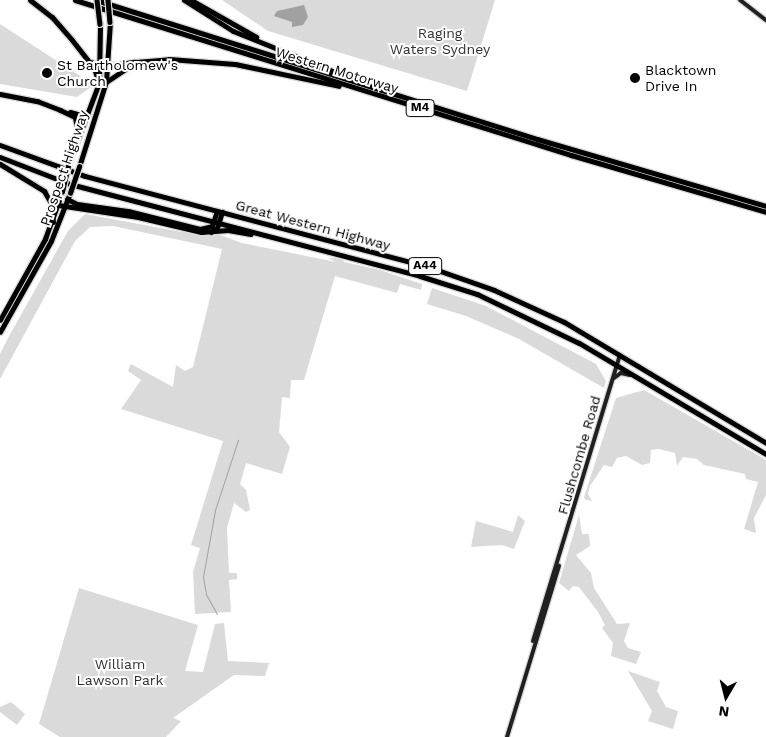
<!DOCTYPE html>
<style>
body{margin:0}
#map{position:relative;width:766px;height:737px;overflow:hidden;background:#fff;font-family:"Work Sans",sans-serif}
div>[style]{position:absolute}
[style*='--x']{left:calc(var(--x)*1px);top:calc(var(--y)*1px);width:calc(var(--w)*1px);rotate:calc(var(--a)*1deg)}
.green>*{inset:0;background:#dadada}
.water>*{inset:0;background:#a1a1a1}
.stream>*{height:1px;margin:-0.5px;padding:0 0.5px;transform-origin:0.5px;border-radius:0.5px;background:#a1a1a1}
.roads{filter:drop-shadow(1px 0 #dbdbdb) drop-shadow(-1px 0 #dbdbdb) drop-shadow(0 1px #dbdbdb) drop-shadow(0 -1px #dbdbdb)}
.secondary>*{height:4px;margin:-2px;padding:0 2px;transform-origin:2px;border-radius:2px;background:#202020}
.primary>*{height:4.5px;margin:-2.25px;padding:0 2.25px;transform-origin:2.25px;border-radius:2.25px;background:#000}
.highway>*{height:5px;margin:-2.5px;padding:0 2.5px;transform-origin:2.5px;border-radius:2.5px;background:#000}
.bridges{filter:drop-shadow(1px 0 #dbdbdb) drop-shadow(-1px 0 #dbdbdb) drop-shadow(0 1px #dbdbdb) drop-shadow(0 -1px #dbdbdb)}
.primary-bridge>*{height:4.5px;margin:-2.25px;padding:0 2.25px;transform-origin:2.25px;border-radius:2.25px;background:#000}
.dots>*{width:14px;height:14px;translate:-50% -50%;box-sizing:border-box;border:2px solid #fff;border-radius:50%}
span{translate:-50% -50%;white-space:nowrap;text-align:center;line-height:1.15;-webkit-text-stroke:4px #fff;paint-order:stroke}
.shield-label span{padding:1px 4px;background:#fff;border:1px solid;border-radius:4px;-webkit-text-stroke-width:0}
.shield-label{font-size:12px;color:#000;font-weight:700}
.park-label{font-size:14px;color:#313131}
.poi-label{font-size:14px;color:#000}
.left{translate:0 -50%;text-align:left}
.street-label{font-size:14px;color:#000}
.north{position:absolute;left:701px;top:672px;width:50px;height:50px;-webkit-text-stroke:4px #fff;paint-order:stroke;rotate:188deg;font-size:14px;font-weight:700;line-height:20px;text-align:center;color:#000}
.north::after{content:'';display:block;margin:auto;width:18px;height:22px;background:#000;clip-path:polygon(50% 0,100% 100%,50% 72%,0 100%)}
</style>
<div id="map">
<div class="green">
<div style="clip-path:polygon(222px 0,495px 0,467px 91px,268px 31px)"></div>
<div style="clip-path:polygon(0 24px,94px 85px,77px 97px,0 84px)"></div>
<div style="clip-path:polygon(85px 214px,182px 232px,190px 225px,198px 234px,212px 232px,242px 243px,336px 262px,328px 258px,342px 258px,344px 262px,380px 270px,422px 284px,421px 290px,400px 284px,397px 293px,335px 276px,304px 380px,291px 380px,290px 398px,282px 397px,279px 432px,290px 447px,282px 474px,246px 463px,240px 484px,246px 490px,250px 510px,246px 512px,234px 503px,227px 528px,229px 573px,237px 573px,237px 579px,229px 580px,231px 612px,195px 614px,193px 572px,200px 548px,191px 545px,223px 441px,121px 409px,141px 380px,128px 371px,131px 364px,173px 387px,176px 365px,185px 371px,193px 367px,222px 249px,113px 226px,90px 227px,75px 241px,0 379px,0 354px,8px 338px,68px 231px)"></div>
<div style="clip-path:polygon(432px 288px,486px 306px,596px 364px,606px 381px,604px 388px,519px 339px,466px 316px,427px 304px)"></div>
<div style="clip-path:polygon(644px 390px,766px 460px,766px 495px,754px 518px,756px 533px,744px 529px,758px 482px,746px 479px,745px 474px,704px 465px,697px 459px,683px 457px,677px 466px,675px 453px,659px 449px,651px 450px,650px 463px,642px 465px,626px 456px,617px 458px,612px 467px,604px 465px,590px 486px,588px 494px,592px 501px,586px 500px,584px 497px,616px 398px)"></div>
<div style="clip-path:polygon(518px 515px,525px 521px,514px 549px,502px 545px,471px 547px,476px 521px,513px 532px)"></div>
<div style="clip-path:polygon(579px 515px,582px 534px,589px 534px,590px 546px,576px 555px,591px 573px,594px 588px,617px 624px,630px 623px,624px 641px,628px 648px,641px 652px,636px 664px,611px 656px,613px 643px,602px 628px,605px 625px,598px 612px,579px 587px,573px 586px,569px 591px,559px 583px)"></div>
<div style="clip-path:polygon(79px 588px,198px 625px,185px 671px,203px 672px,215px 624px,224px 623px,228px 661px,269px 663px,265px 676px,234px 675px,173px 718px,181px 721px,166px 737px,60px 737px,39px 724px)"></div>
<div style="clip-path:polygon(628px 671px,660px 682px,657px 691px,666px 707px,678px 711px,673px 729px,648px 721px,652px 711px)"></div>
<div style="clip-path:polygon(11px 702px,25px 714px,17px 725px,0 712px,0 707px)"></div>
</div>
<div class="water">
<div style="clip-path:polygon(304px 5px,308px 17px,303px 25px,292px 27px,292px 22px,274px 16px,277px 11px)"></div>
</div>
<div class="stream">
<div style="--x:217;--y:614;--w:23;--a:-119"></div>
<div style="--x:206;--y:594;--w:17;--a:-100"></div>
<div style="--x:203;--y:577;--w:68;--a:-79.8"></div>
<div style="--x:215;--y:510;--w:74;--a:-71.8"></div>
</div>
<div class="roads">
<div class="secondary">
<div style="--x:740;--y:0;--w:33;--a:38"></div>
<div style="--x:614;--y:378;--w:9;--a:-36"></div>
<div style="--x:621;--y:373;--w:9;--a:13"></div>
<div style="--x:533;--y:641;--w:299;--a:-73.1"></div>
<div style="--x:507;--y:737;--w:179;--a:-73.1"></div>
</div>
<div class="primary">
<div style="--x:69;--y:162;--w:85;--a:-69.2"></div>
<div style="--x:99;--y:83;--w:59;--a:-89"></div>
<div style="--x:79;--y:167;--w:89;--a:-72.4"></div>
<div style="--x:106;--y:82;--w:60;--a:-86.2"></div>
<div style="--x:0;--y:320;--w:93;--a:-60.9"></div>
<div style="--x:45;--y:239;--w:50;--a:-70.1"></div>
<div style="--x:0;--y:332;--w:104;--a:-60.7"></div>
<div style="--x:51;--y:241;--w:52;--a:-68.4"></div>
</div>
<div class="highway">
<div style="--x:30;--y:0;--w:28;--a:38"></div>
<div style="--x:52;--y:17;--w:30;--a:49"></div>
<div style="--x:72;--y:40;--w:36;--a:52"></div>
<div style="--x:94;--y:68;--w:16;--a:72"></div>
<div style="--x:75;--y:0;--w:520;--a:17.35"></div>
<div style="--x:571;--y:155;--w:203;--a:16.3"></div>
<div style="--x:96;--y:0;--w:462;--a:17.5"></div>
<div style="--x:537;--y:139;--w:239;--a:16.3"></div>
<div style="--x:184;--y:0;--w:58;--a:32.3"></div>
<div style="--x:233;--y:31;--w:126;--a:21.9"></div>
<div style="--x:191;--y:0;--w:75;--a:29.6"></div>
<div style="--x:90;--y:62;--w:16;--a:15"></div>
<div style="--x:105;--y:66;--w:30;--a:-8"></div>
<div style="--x:106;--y:82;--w:36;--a:-34"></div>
<div style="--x:136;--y:62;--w:33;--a:-5"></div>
<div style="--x:169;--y:59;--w:66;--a:4.3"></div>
<div style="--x:235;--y:64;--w:106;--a:11.9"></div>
<div style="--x:0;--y:94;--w:38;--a:11"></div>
<div style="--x:37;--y:101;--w:25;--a:21"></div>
<div style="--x:60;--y:110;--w:17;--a:25"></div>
<div style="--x:75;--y:117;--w:17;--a:80"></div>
<div style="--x:70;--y:112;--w:19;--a:16"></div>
<div style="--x:0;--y:145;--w:90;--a:20"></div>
<div style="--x:85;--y:176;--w:353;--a:14.8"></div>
<div style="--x:426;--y:266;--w:72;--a:19.4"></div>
<div style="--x:494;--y:290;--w:77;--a:24.6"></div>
<div style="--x:564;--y:322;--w:235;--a:30.9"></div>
<div style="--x:0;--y:157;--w:75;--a:21.1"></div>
<div style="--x:70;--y:184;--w:362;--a:14.7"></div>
<div style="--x:420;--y:276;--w:60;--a:17.5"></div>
<div style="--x:477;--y:294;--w:113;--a:25.7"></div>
<div style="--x:579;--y:343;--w:217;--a:30.7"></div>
<div style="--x:0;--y:164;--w:52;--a:31.5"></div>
<div style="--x:44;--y:191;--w:14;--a:60"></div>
<div style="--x:51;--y:203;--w:19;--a:84"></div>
<div style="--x:67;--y:199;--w:11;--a:27"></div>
<div style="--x:77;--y:204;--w:51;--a:7.8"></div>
<div style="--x:128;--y:211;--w:74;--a:14"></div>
<div style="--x:200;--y:229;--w:12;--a:-14"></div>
<div style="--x:212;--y:226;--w:16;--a:-72"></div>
<div style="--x:58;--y:205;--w:81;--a:8.5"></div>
<div style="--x:138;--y:217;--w:65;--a:13.4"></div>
<div style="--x:201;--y:232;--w:27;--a:-4"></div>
<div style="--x:228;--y:230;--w:23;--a:10"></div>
<div style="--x:211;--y:232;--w:7;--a:-34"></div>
<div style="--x:217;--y:228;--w:17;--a:-73"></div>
</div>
</div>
<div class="bridges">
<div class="primary-bridge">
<div style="--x:97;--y:0;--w:24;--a:83"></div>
<div style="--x:108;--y:0;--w:22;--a:85"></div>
<div style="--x:62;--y:192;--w:31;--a:-77"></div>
<div style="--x:70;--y:193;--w:28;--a:-71"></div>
</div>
</div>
<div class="dots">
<div style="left:47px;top:73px;background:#000"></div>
<div style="left:635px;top:78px;background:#000"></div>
</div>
<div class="shield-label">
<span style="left:420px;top:108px">M4</span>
<span style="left:425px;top:266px">A44</span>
</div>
<div class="park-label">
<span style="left:440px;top:41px">Raging<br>Waters Sydney</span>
<span style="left:120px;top:672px">William<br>Lawson Park</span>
</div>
<div class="poi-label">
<span class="left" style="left:57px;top:73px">St Bartholomew's<br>Church</span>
<span class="left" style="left:645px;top:78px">Blacktown<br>Drive In</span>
</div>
<div class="street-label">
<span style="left:337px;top:70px;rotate:17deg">Western Motorway</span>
<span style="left:64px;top:168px;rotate:-71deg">Prospect Highway</span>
<span style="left:313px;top:225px;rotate:15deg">Great Western Highway</span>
<span style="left:579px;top:455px;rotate:-74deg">Flushcombe Road</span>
</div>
<div class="north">N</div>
</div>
